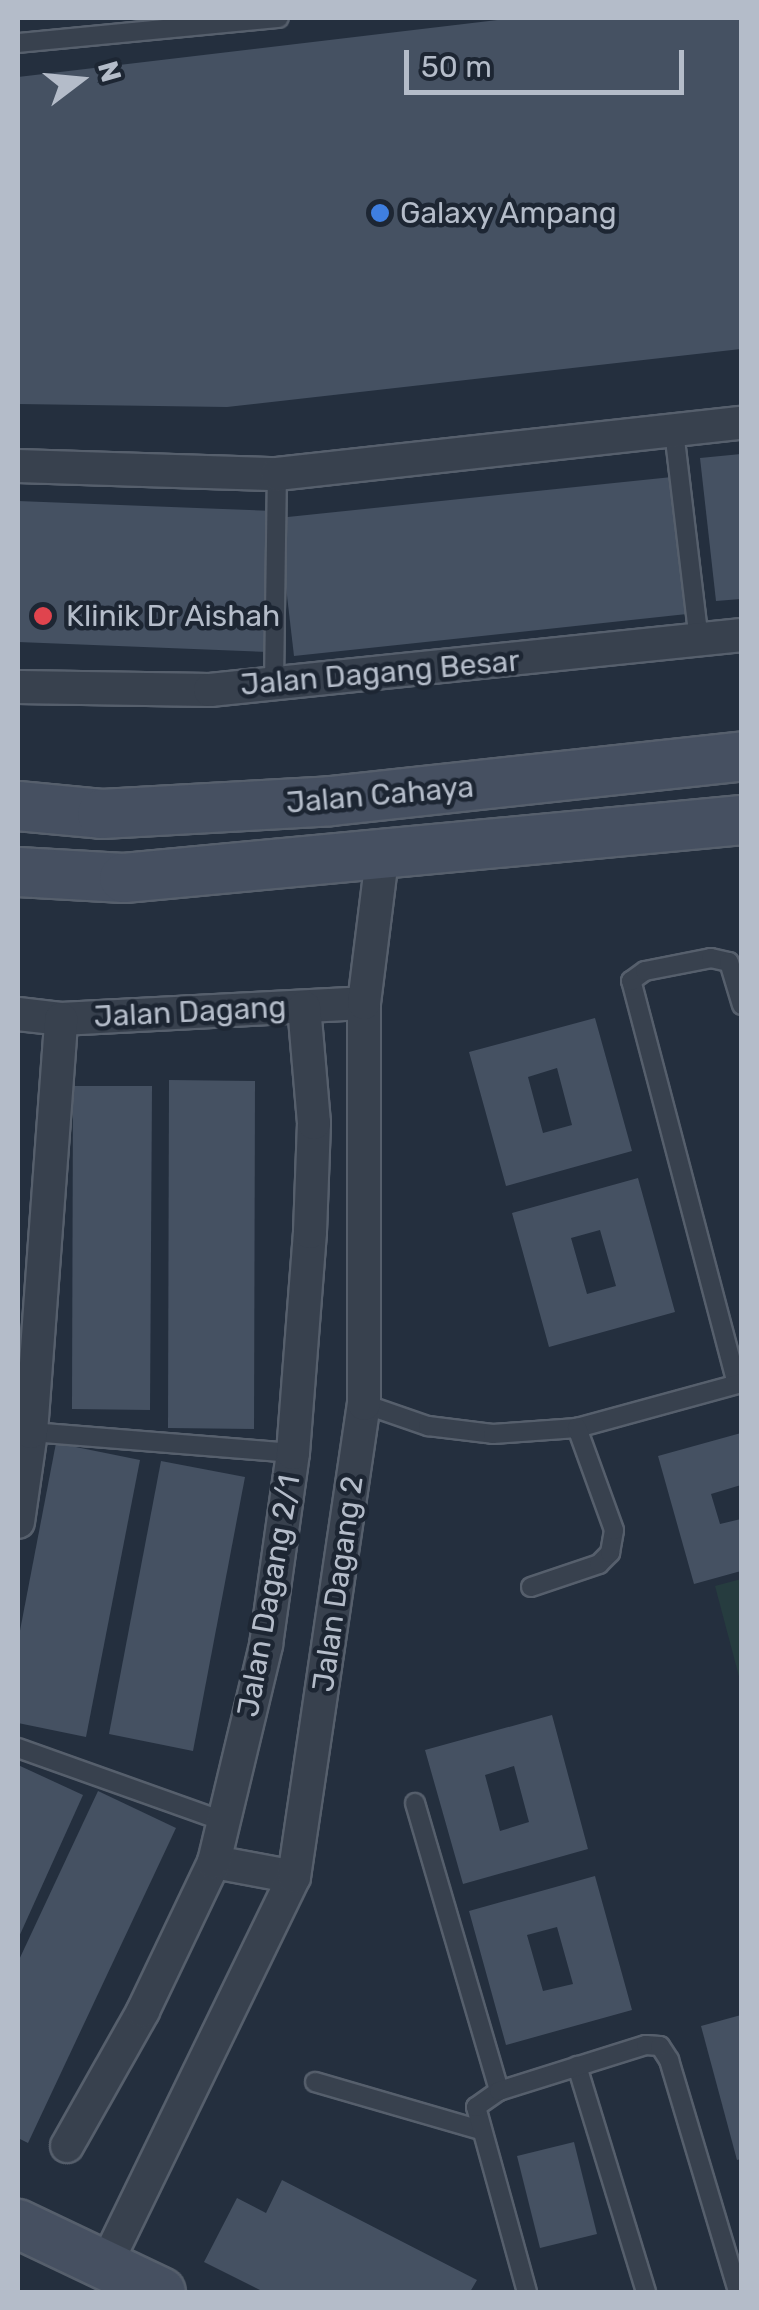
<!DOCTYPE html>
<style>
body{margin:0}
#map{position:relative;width:759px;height:2310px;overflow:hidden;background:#242f3e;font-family:Rubik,sans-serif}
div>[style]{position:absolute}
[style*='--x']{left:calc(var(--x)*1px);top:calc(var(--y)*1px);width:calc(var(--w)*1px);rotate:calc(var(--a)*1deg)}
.green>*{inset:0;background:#263c3f}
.building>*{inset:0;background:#455162}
.roads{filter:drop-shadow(2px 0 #565f6c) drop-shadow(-2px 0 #565f6c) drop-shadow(0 2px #565f6c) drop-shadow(0 -2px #565f6c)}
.lane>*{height:18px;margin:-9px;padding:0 9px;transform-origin:9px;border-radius:9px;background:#38414e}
.street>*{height:32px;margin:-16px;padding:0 16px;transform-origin:16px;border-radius:16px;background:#38414e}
.secondary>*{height:48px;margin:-24px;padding:0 24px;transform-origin:24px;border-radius:24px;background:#465061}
.dots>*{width:28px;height:28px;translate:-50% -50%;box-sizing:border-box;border:5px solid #1d2633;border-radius:50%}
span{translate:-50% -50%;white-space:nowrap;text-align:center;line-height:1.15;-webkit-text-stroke:9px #1d2633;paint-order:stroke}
.poi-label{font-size:30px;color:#b4bcc9}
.left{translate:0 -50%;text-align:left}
.street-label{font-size:30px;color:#b4bcc9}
.frame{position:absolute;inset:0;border:20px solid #b4bcc9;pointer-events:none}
.north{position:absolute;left:30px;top:30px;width:100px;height:100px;-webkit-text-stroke:8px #1d2633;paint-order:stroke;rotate:74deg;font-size:28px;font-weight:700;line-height:40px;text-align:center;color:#b4bcc9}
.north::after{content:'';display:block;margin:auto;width:35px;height:45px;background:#b4bcc9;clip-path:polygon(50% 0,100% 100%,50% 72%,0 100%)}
.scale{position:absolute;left:404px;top:50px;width:280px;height:45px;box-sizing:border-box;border:5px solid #b4bcc9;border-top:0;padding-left:12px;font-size:30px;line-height:35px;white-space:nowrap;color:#b4bcc9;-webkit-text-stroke:8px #1d2633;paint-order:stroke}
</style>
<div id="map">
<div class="green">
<div style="clip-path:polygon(741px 1579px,742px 1579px,741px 1684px,715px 1586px)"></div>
</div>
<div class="building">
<div style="clip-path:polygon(515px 18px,741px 18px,741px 349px,227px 407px,18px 404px,18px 77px)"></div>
<div style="clip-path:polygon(741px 454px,741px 599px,716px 601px,700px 458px)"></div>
<div style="clip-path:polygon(672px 477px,687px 614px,294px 656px,278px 518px)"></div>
<div style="clip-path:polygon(18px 501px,274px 511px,269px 652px,18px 642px)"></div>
<div style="clip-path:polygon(evenodd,595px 1018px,632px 1151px,506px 1186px,469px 1052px,595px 1018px,557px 1068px,572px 1125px,543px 1133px,528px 1077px,557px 1068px)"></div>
<div style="clip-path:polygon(169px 1080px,255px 1081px,254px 1429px,168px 1428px)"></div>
<div style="clip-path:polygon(73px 1086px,152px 1086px,150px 1410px,72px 1409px)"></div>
<div style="clip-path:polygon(evenodd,638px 1178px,675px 1312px,549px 1347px,512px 1213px,638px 1178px,600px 1230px,616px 1286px,587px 1294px,571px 1238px,600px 1230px)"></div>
<div style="clip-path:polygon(741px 1433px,741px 1485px,711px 1494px,720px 1524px,741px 1519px,741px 1571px,694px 1584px,658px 1456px)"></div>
<div style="clip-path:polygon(56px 1443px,140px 1460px,86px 1737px,18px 1723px,18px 1641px)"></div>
<div style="clip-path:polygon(161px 1461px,245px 1477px,193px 1751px,109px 1734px)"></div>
<div style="clip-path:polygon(evenodd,552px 1715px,588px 1849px,463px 1884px,425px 1750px,552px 1715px,514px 1766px,529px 1822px,500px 1831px,485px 1775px,514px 1766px)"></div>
<div style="clip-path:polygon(18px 1765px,83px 1795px,18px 1939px)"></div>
<div style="clip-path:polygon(98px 1791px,176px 1828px,28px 2143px,18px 2138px,18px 1962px)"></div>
<div style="clip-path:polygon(evenodd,595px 1876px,632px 2010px,506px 2045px,469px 1911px,595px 1876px,557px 1927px,573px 1984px,543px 1991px,527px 1935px,557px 1927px)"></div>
<div style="clip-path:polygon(741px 2015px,741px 2159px,737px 2160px,701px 2026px)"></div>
<div style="clip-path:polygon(574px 2142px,597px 2234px,540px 2248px,517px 2156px)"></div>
<div style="clip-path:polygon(282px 2180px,477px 2280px,470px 2292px,264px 2292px,204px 2262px,237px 2198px,266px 2213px)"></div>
</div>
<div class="roads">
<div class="lane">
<div style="--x:18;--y:43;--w:262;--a:-5.5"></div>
<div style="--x:674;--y:431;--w:210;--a:83.2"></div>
<div style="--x:274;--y:684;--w:210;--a:-89.2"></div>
<div style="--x:737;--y:1384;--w:417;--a:-104.7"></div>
<div style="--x:631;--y:981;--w:17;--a:-36"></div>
<div style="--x:645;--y:971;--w:67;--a:-11.1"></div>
<div style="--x:711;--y:958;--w:18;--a:13"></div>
<div style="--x:729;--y:962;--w:45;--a:73.2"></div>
<div style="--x:364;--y:1404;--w:68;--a:19"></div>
<div style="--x:428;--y:1426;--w:65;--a:7"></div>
<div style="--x:493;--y:1434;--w:84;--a:-4.1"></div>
<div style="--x:577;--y:1428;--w:171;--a:-15.3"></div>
<div style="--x:31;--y:1432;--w:263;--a:4.6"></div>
<div style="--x:531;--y:1587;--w:72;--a:-18.7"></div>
<div style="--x:599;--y:1564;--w:16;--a:-45"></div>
<div style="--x:610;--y:1553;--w:23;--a:-80"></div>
<div style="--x:614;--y:1530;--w:109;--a:-109.9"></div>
<div style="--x:18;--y:1748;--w:218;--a:19.6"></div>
<div style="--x:415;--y:1803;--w:300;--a:73.7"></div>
<div style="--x:577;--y:2066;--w:236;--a:73"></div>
<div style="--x:315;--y:2082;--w:169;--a:16.2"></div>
<div style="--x:527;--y:2292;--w:192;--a:-105.4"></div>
<div style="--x:476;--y:2107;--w:28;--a:-35"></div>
<div style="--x:499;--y:2091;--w:154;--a:-17.4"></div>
<div style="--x:646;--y:2045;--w:14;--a:4"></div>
<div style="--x:660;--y:2046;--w:17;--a:57"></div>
<div style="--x:669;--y:2060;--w:242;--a:73.4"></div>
</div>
<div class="street">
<div style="--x:18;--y:466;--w:259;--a:1.8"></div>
<div style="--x:277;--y:474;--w:468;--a:-6.3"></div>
<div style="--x:18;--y:687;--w:192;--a:0.9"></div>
<div style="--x:210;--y:690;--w:535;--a:-5.9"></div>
<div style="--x:18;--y:1014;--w:43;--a:6.6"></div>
<div style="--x:61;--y:1019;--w:303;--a:-3"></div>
<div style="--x:18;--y:1522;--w:91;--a:-81.8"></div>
<div style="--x:31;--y:1432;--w:414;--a:-85.8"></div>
<div style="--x:214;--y:1862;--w:81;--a:10.6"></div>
<div style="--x:67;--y:2146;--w:155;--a:-60.6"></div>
<div style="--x:143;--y:2011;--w:165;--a:-64.5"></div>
<div style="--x:214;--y:1862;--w:223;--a:-76.5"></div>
<div style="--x:266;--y:1645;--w:194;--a:-82"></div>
<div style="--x:293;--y:1453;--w:222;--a:-85.6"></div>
<div style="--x:310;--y:1232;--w:109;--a:-87.9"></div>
<div style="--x:314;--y:1123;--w:116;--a:-94.9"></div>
<div style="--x:105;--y:2266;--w:432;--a:-64.1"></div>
<div style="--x:294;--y:1877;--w:478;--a:-81.6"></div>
<div style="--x:364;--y:1404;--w:401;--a:-90"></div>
<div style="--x:364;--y:1003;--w:146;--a:-82.9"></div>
</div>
<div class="secondary">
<div style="--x:18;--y:806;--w:84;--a:5.4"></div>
<div style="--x:102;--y:814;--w:229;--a:-3.2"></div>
<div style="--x:331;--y:801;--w:413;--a:-6.2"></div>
<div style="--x:18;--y:872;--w:106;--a:3.2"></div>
<div style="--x:124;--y:878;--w:621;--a:-5.36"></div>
<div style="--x:18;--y:2224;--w:158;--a:25.4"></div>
</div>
</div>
<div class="dots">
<div style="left:380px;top:213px;background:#3f7fe0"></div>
<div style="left:43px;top:616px;background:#e0444e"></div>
</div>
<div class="poi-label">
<span class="left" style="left:400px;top:213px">Galaxy Ampang</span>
<span class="left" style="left:66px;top:616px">Klinik Dr Aishah</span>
</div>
<div class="street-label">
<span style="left:380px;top:673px;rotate:-5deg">Jalan Dagang Besar</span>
<span style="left:380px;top:795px;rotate:-5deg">Jalan Cahaya</span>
<span style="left:190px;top:1012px;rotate:-3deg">Jalan Dagang</span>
<span style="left:338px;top:1584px;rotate:-82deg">Jalan Dagang 2</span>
<span style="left:269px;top:1596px;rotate:-80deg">Jalan Dagang 2/1</span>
</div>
<div class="frame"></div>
<div class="north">N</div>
<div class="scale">50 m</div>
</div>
